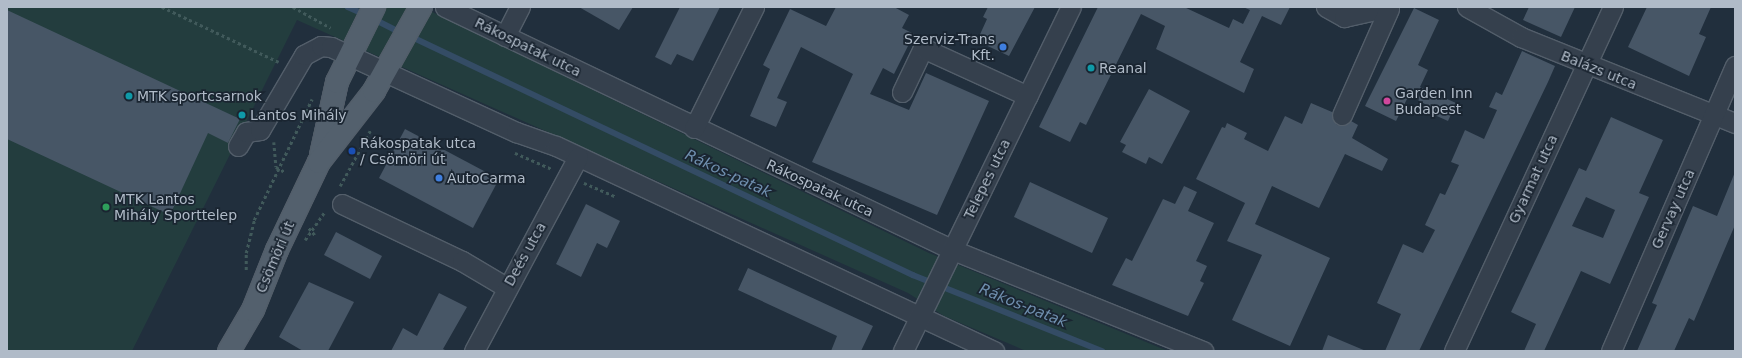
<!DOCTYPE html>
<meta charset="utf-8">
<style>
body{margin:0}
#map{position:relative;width:1742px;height:358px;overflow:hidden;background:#212f3d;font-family:"DejaVu Sans",sans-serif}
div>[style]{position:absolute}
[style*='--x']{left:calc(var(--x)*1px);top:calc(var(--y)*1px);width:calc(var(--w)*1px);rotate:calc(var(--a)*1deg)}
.green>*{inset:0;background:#233d3e}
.stream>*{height:5.5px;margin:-2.75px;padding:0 2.75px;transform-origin:2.75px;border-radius:2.75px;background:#344c65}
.building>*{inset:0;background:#475666}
.path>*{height:2.5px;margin-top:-1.25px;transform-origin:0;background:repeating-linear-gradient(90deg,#415a5b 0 3px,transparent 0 6px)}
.roads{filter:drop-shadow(1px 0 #535e6a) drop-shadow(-1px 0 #535e6a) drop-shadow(0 1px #535e6a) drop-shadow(0 -1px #535e6a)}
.minor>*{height:19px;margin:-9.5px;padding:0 9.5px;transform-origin:9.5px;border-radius:9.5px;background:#35404d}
.major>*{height:22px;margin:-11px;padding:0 11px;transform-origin:11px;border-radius:11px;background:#53606d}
.dots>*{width:11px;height:11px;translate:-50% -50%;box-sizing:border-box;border:2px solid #1a2531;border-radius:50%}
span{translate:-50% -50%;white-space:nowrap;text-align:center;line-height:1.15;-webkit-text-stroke:3.5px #1a2531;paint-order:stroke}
.poi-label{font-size:14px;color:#b0bbc8}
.right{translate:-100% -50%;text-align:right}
.left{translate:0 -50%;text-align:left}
.street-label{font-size:14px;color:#b0bbc8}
.water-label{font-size:15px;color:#6f8fae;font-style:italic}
.frame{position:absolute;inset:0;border:8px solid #b0bbc8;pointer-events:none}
</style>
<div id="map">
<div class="green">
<div style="clip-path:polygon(7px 7px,422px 7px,929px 253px,1168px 351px,1026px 351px,944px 316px,908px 293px,297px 20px,132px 351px,7px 351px)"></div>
</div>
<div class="stream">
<div style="--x:348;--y:7;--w:20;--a:24"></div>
<div style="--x:374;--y:19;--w:31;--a:27"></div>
<div style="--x:410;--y:36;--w:557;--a:25.41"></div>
<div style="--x:913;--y:275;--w:204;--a:21.9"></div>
</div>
<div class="building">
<div style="clip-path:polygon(579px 7px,633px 7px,619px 30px)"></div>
<div style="clip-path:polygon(680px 7px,720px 7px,693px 61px,677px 54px,671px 65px,655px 57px)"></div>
<div style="clip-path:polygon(836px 7px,894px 7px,909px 15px,902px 28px,914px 34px,894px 74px,883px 68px,870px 94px,909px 110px,926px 73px,989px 101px,937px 215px,812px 162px,853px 74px,801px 47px,777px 98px,787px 102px,776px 127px,750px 116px,770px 69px,763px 65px,790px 9px,826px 26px)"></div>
<div style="clip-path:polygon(988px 7px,1035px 7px,1009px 56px,977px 41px,987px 19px,983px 17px)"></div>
<div style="clip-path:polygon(1098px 7px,1184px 7px,1229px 28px,1233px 19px,1243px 24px,1250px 10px,1243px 7px,1290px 7px,1281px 25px,1262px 16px,1240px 62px,1254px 69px,1244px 93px,1156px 49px,1165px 26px,1141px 14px,1086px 125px,1080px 122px,1070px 142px,1039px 127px)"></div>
<div style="clip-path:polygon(1529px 7px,1575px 7px,1561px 37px,1523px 20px)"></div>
<div style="clip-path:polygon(1647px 7px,1711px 7px,1699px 34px,1706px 37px,1689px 76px,1628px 47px)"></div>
<div style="clip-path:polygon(1414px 8px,1439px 20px,1418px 65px,1428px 70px,1420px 87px,1456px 103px,1448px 121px,1430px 113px,1432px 108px,1409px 95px,1396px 121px,1365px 106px)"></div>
<div style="clip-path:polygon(7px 10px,240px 119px,228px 143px,208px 133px,170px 215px,7px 139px)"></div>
<div style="clip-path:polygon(1522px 51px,1555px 66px,1548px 82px,1419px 351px,1385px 351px,1401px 314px,1377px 303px,1403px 244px,1423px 253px,1435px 230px,1425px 225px,1440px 193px,1445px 195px,1459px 165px,1451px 162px,1465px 130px,1484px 139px,1497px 110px,1489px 107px,1496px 92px,1502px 95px)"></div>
<div style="clip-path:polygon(1149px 89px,1190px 111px,1162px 164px,1149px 157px,1146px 164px,1122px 152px,1126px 145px,1120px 142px)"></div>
<div style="clip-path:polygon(1311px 103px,1332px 112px,1337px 125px,1344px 126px,1351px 121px,1358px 125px,1352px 138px,1388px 159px,1382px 171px,1345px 154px,1319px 208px,1272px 186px,1255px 224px,1330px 258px,1290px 346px,1232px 320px,1262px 255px,1227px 241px,1245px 203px,1196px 179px,1222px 127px,1225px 128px,1227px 123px,1247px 133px,1244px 139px,1268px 151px,1285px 116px,1302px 124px)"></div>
<div style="clip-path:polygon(evenodd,1611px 117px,1663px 140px,1639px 193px,1649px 197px,1610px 284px,1581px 271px,1544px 351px,1524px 351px,1536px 324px,1511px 312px,1579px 168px,1586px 171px,1611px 117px,1586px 197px,1615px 210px,1603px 238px,1572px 226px,1586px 197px)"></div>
<div style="clip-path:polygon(405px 129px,499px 179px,473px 228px,379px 178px)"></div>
<div style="clip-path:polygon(1735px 172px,1735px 225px,1694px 321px,1689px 318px,1674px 351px,1637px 351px,1657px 305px,1652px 303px,1693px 206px,1717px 216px)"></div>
<div style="clip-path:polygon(1030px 182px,1108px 218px,1092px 253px,1014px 217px)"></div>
<div style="clip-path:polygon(1184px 186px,1197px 192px,1188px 211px,1214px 223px,1196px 261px,1207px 266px,1200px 281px,1204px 283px,1188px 316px,1112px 285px,1126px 258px,1132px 261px,1163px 199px,1175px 204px)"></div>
<div style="clip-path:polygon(586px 204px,620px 221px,607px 248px,597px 243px,581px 277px,556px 264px)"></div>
<div style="clip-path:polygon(336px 232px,382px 256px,370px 279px,324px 255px)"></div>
<div style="clip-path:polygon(748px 268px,873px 326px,861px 351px,831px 351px,837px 336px,738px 290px)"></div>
<div style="clip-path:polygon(309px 282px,354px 302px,328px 351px,303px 351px,279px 337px)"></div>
<div style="clip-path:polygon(439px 293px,467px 307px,443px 349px,447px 351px,391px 351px,403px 328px,417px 336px)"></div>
<div style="clip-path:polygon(1328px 335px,1366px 351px,1322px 351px)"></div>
</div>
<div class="path">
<div style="--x:162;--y:7;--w:129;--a:25.2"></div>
<div style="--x:293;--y:7;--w:43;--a:28.9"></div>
<div style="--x:274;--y:142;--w:25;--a:85"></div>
<div style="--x:276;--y:167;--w:10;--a:29"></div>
<div style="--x:515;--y:153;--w:40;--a:23.4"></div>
<div style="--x:584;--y:183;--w:34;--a:23"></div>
<div style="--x:340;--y:186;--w:63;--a:-61.4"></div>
<div style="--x:309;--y:228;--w:9;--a:49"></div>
<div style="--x:305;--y:240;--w:35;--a:-55"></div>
<div style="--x:246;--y:270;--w:17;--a:-90"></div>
<div style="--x:246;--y:253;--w:34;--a:-76"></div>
<div style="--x:254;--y:220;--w:134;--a:-64.4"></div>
</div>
<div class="roads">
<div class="minor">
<div style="--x:445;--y:7;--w:563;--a:25.56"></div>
<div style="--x:953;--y:250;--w:270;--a:22"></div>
<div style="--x:1326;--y:7;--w:21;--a:29"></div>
<div style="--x:1344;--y:17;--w:46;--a:-12.5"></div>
<div style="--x:1467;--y:7;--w:62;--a:29.1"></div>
<div style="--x:1521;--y:37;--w:231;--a:21.9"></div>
<div style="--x:505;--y:36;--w:33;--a:-63"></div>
<div style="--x:902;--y:92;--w:49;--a:-64.5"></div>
<div style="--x:923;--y:48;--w:115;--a:24.6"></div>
<div style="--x:1342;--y:115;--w:116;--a:-66.1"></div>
<div style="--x:694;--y:128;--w:135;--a:-63.6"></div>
<div style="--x:238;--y:146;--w:16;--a:-60"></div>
<div style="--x:246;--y:132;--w:14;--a:-8"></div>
<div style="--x:260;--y:130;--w:87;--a:-59.6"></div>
<div style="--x:304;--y:55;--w:19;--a:-28"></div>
<div style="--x:321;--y:46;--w:10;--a:6"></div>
<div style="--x:331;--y:47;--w:204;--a:24.7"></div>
<div style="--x:516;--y:132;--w:42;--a:19.3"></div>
<div style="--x:556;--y:146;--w:484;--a:25.1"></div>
<div style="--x:342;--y:204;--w:133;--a:25.4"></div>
<div style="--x:462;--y:261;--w:51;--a:30.6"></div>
<div style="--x:474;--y:351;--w:220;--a:-61.8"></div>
<div style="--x:903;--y:351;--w:383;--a:-64"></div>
<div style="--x:1454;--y:351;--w:379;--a:-65.2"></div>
<div style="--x:1611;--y:351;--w:311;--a:-66.5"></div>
</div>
<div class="major">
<div style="--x:321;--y:155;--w:75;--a:-77.6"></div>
<div style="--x:337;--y:82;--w:84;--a:-63.7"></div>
<div style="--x:229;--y:351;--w:48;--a:-59.7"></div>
<div style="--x:253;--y:310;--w:65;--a:-68.2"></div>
<div style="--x:277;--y:250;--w:98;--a:-64.5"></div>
<div style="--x:319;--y:162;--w:90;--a:-52.2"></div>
<div style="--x:374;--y:91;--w:96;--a:-60.8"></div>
</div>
</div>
<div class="dots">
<div style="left:1003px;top:47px;background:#3f7fe0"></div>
<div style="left:1091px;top:68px;background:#0f9aa8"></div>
<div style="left:129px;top:96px;background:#0f9aa8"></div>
<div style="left:1387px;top:101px;background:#d1479c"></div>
<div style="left:242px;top:115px;background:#0f9aa8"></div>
<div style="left:352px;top:151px;background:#1a4fb4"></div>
<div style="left:439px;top:178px;background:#3f7fe0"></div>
<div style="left:106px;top:207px;background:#2e9e5b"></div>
</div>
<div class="poi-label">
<span class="right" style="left:995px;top:47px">Szerviz-Trans<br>Kft.</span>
<span class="left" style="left:1099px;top:68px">Reanal</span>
<span class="left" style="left:1395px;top:101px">Garden Inn<br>Budapest</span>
<span class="left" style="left:137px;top:96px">MTK sportcsarnok</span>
<span class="left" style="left:250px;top:115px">Lantos Mihály</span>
<span class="left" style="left:360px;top:151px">Rákospatak utca<br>/ Csömöri út</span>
<span class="left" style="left:447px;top:178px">AutoCarma</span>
<span class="left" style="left:114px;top:207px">MTK Lantos<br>Mihály Sporttelep</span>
</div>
<div class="street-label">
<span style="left:528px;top:47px;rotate:26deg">Rákospatak utca</span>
<span style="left:1599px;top:70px;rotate:22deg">Balázs utca</span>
<span style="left:987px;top:179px;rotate:-64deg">Telepes utca</span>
<span style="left:1533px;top:179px;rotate:-65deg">Gyarmat utca</span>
<span style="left:820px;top:188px;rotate:25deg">Rákospatak utca</span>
<span style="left:1673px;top:209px;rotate:-66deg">Gervay utca</span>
<span style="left:525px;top:254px;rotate:-61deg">Deés utca</span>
<span style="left:275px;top:257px;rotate:-67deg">Csömöri út</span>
</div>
<div class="water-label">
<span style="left:728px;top:174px;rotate:25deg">Rákos-patak</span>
<span style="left:1023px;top:306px;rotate:22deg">Rákos-patak</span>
</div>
<div class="frame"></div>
</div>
